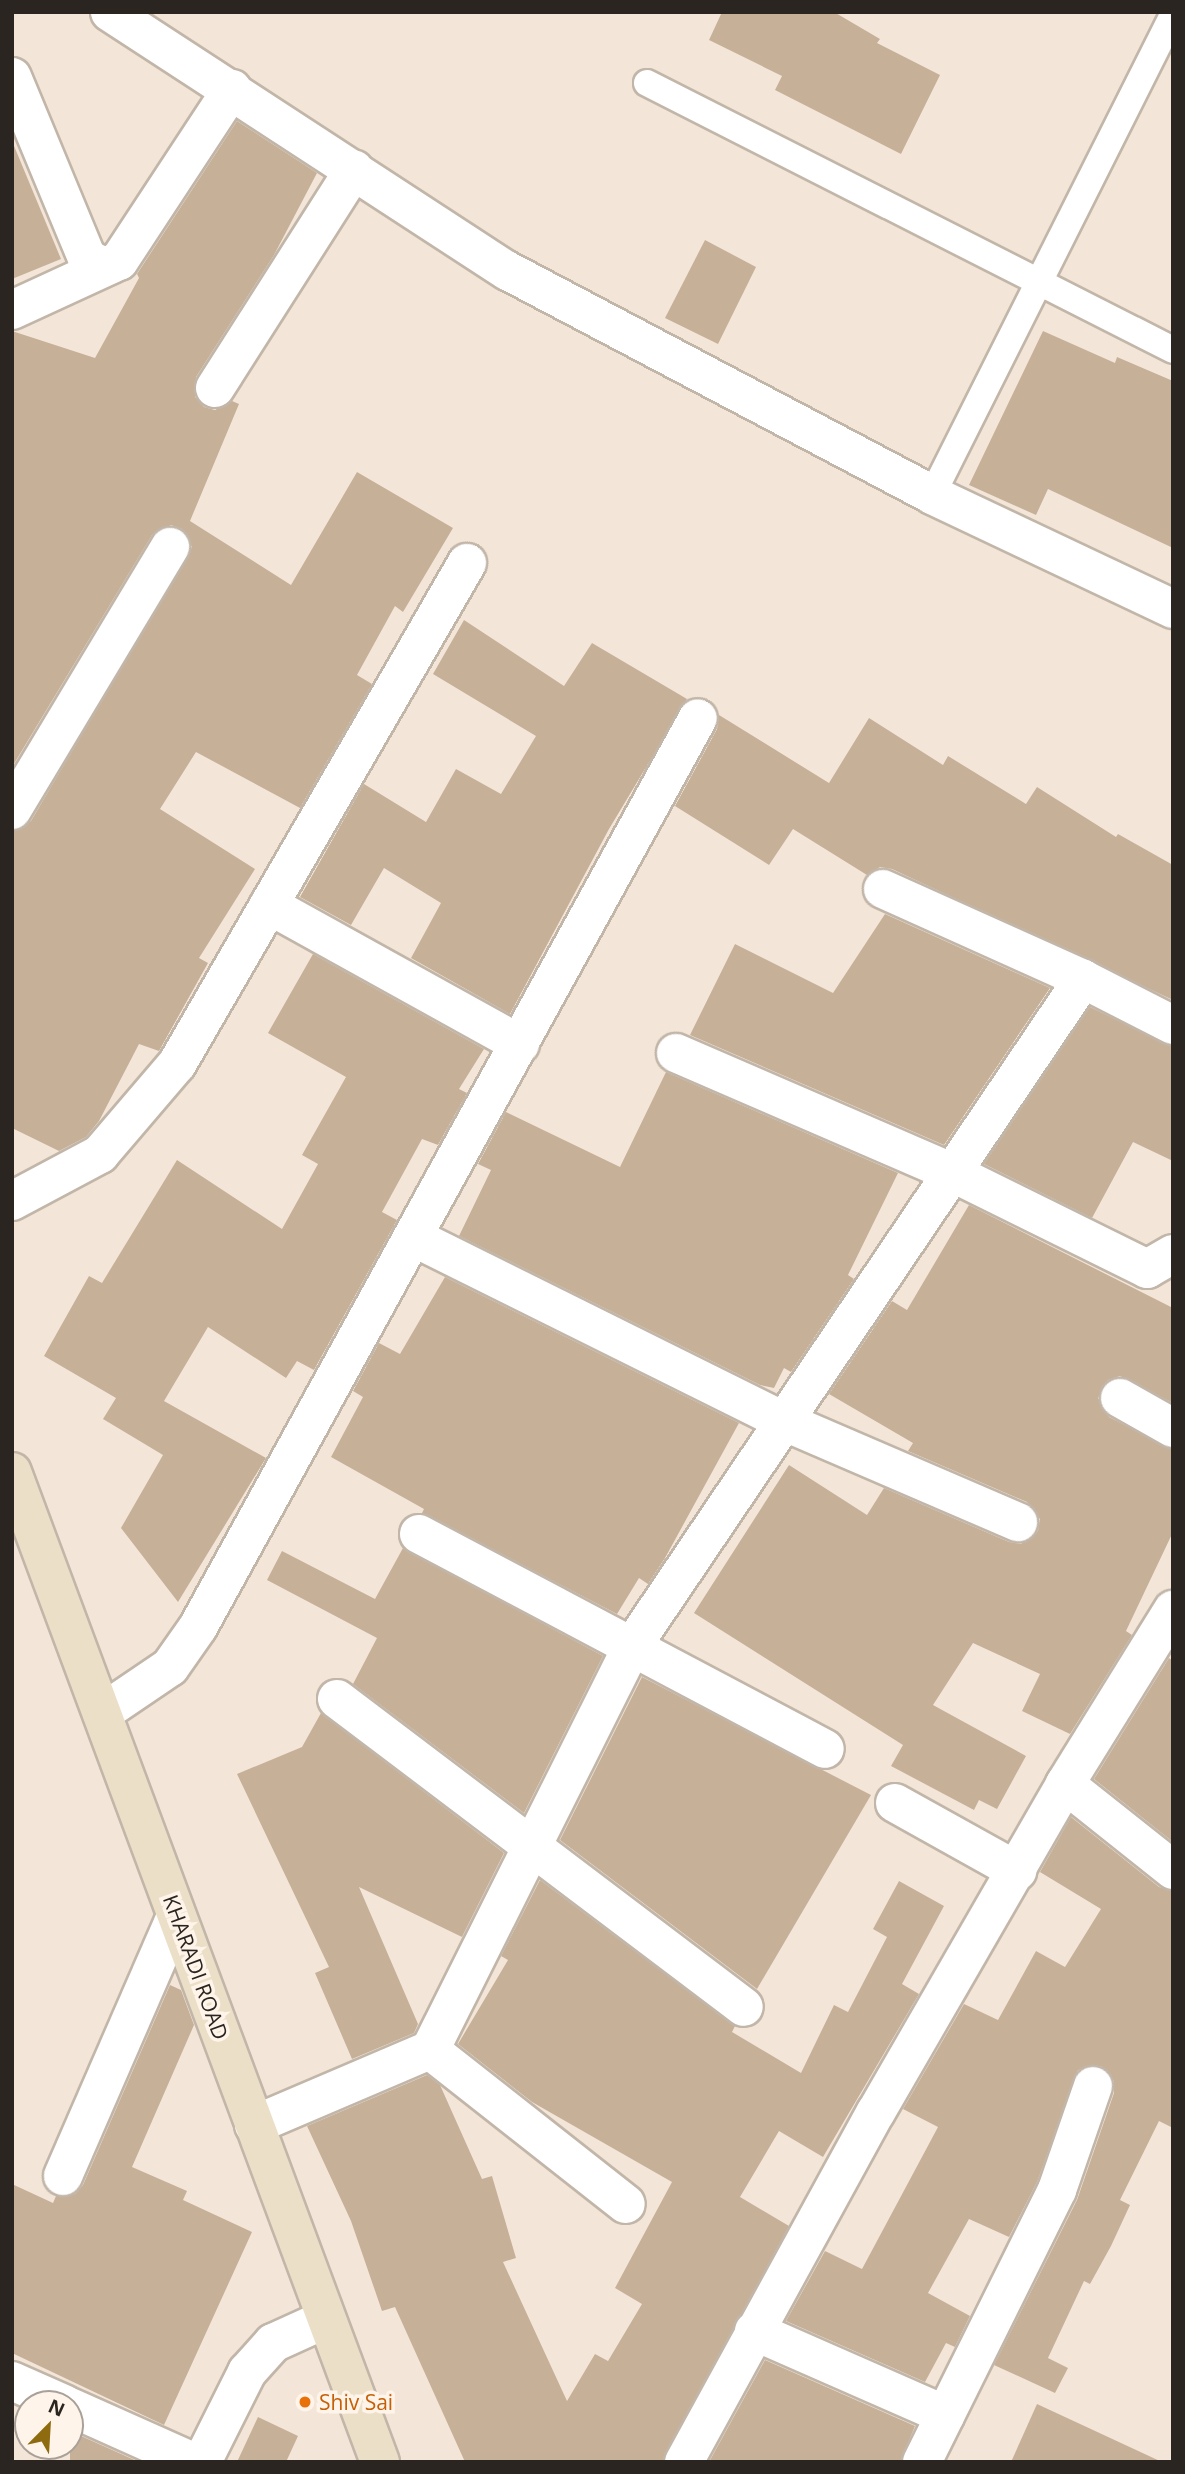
<!DOCTYPE html>
<style>
body{margin:0}
#map{position:relative;width:1185px;height:2474px;overflow:hidden;background:#f3e6d9;font-family:"Open Sans",sans-serif}
div>[style]{position:absolute}
[style*='--x']{left:calc(var(--x)*1px);top:calc(var(--y)*1px);width:calc(var(--w)*1px);rotate:calc(var(--a)*1deg)}
.building>*{inset:0;background:#c7b098}
.roads{filter:drop-shadow(2px 0 #c2b6a9) drop-shadow(-2px 0 #c2b6a9) drop-shadow(0 2px #c2b6a9) drop-shadow(0 -2px #c2b6a9)}
.lane>*{height:26px;margin:-13px;padding:0 13px;transform-origin:13px;border-radius:13px;background:#fff}
.street>*{height:38px;margin:-19px;padding:0 19px;transform-origin:19px;border-radius:19px;background:#fff}
.secondary>*{height:38px;margin:-19px;padding:0 19px;transform-origin:19px;border-radius:19px;background:#ecdfc8}
.dots>*{width:19px;height:19px;translate:-50% -50%;box-sizing:border-box;border:4px solid #fef4e9;border-radius:50%}
span{translate:-50% -50%;white-space:nowrap;text-align:center;line-height:1.15;-webkit-text-stroke:7px #fef4e9;paint-order:stroke}
.street-label{font-size:21px;color:#2a2520}
.food-label{font-size:21px;color:#c56008}
.left{translate:0 -50%;text-align:left}
.frame{position:absolute;inset:0;border:14px solid #2a2520;pointer-events:none}
.north{position:absolute;left:14px;top:2390px;width:70px;height:70px;box-sizing:border-box;background:#fef4e9;border:2px solid #a9a199;border-radius:50%;rotate:24deg;font-size:19px;font-weight:700;line-height:28px;text-align:center;color:#2a2520}
.north::after{content:'';display:block;margin:auto;width:24px;height:32px;background:#8e6b0f;clip-path:polygon(50% 0,100% 100%,50% 72%,0 100%)}
</style>
<div id="map">
<div class="building">
<div style="clip-path:polygon(722px 12px,834px 12px,880px 39px,877px 43px,940px 75px,901px 154px,775px 90px,782px 76px,709px 40px)"></div>
<div style="clip-path:polygon(237px 121px,317px 173px,274px 255px,196px 377px,195px 397px,204px 407px,215px 410px,232px 401px,239px 404px,190px 521px,291px 585px,357px 472px,453px 528px,403px 612px,395px 606px,357px 675px,372px 684px,300px 808px,196px 752px,160px 809px,255px 869px,199px 958px,208px 963px,159px 1051px,139px 1044px,99px 1121px,86px 1137px,59px 1151px,12px 1128px,12px 832px,31px 821px,192px 547px,182px 529px,171px 525px,152px 535px,12px 767px,12px 331px,95px 358px,139px 278px,137px 274px)"></div>
<div style="clip-path:polygon(12px 141px,61px 259px,12px 279px)"></div>
<div style="clip-path:polygon(705px 240px,756px 267px,718px 344px,665px 318px)"></div>
<div style="clip-path:polygon(1043px 331px,1115px 363px,1117px 357px,1173px 381px,1173px 548px,1048px 489px,1036px 515px,969px 485px)"></div>
<div style="clip-path:polygon(464px 620px,564px 686px,592px 643px,687px 699px,609px 829px,510px 1014px,411px 958px,441px 903px,384px 868px,351px 925px,300px 897px,364px 784px,426px 822px,456px 769px,501px 794px,536px 736px,433px 674px)"></div>
<div style="clip-path:polygon(719px 715px,829px 783px,869px 718px,943px 765px,948px 756px,1026px 804px,1037px 787px,1116px 837px,1118px 834px,1173px 865px,1173px 1000px,892px 869px,880px 867px,867px 875px,793px 829px,769px 865px,675px 806px,717px 729px)"></div>
<div style="clip-path:polygon(885px 914px,1050px 988px,944px 1145px,690px 1035px,735px 944px,833px 993px)"></div>
<div style="clip-path:polygon(313px 954px,484px 1049px,459px 1089px,467px 1093px,438px 1145px,422px 1139px,382px 1212px,397px 1220px,314px 1370px,297px 1361px,286px 1378px,208px 1327px,164px 1401px,266px 1458px,178px 1602px,121px 1528px,163px 1455px,103px 1419px,116px 1398px,44px 1356px,89px 1276px,102px 1283px,177px 1160px,282px 1229px,318px 1164px,302px 1155px,346px 1077px,268px 1033px)"></div>
<div style="clip-path:polygon(1090px 1007px,1173px 1047px,1173px 1161px,1133px 1142px,1092px 1218px,984px 1164px)"></div>
<div style="clip-path:polygon(666px 1072px,898px 1173px,848px 1275px,854px 1279px,791px 1372px,784px 1368px,774px 1388px,760px 1385px,459px 1236px,491px 1170px,478px 1164px,506px 1112px,620px 1167px)"></div>
<div style="clip-path:polygon(969px 1205px,1173px 1308px,1173px 1403px,1120px 1376px,1108px 1380px,1098px 1398px,1109px 1417px,1173px 1450px,1173px 1532px,1126px 1631px,1132px 1635px,1070px 1734px,1022px 1711px,1040px 1674px,973px 1643px,933px 1705px,1026px 1756px,997px 1809px,979px 1800px,974px 1810px,891px 1766px,903px 1745px,694px 1613px,789px 1465px,867px 1515px,884px 1488px,1009px 1542px,1021px 1544px,1038px 1531px,1040px 1519px,1027px 1502px,908px 1451px,913px 1443px,829px 1394px,892px 1301px,907px 1310px)"></div>
<div style="clip-path:polygon(445px 1277px,739px 1423px,665px 1558px,648px 1584px,639px 1578px,617px 1614px,422px 1513px,424px 1509px,331px 1457px,363px 1397px,353px 1391px,379px 1343px,400px 1354px)"></div>
<div style="clip-path:polygon(403px 1548px,603px 1656px,524px 1813px,353px 1684px,377px 1638px,267px 1580px,282px 1551px,375px 1599px)"></div>
<div style="clip-path:polygon(1169px 1658px,1173px 1661px,1173px 1842px,1094px 1779px)"></div>
<div style="clip-path:polygon(642px 1677px,871px 1795px,757px 1989px,560px 1840px)"></div>
<div style="clip-path:polygon(321px 1713px,504px 1853px,462px 1937px,359px 1887px,418px 2024px,414px 2033px,352px 2059px,315px 1973px,329px 1967px,237px 1774px,302px 1747px)"></div>
<div style="clip-path:polygon(1071px 1817px,1159px 1887px,1173px 1891px,1173px 2128px,1159px 2121px,1120px 2200px,1130px 2205px,1111px 2246px,1090px 2284px,1084px 2281px,1048px 2358px,1068px 2368px,1055px 2393px,994px 2365px,1077px 2200px,1114px 2093px,1114px 2081px,1101px 2066px,1078px 2070px,1037px 2182px,1009px 2237px,969px 2219px,928px 2293px,970px 2316px,955px 2347px,946px 2343px,925px 2382px,786px 2321px,825px 2251px,862px 2269px,938px 2127px,903px 2109px,964px 2004px,998px 2020px,1036px 1951px,1065px 1967px,1101px 1909px,1040px 1872px)"></div>
<div style="clip-path:polygon(540px 1880px,735px 2026px,732px 2032px,801px 2073px,834px 2005px,848px 2012px,887px 1937px,873px 1929px,899px 1881px,944px 1906px,902px 1984px,919px 1994px,823px 2157px,779px 2131px,740px 2197px,789px 2226px,662px 2462px,465px 2462px,395px 2307px,382px 2311px,351px 2221px,307px 2126px,427px 2075px,440px 2085px,482px 2179px,492px 2176px,516px 2258px,503px 2262px,567px 2401px,595px 2354px,608px 2361px,642px 2304px,615px 2288px,672px 2182px,532px 2102px,458px 2044px,508px 1960px,501px 1956px)"></div>
<div style="clip-path:polygon(170px 1985px,181px 1990px,194px 2025px,132px 2167px,187px 2191px,183px 2200px,252px 2232px,164px 2425px,12px 2353px,12px 2184px,53px 2203px,56px 2196px,75px 2194px,83px 2185px)"></div>
<div style="clip-path:polygon(765px 2360px,915px 2426px,900px 2462px,709px 2462px)"></div>
<div style="clip-path:polygon(1037px 2404px,1162px 2462px,1011px 2462px)"></div>
<div style="clip-path:polygon(258px 2417px,298px 2436px,286px 2462px,237px 2462px)"></div>
<div style="clip-path:polygon(70px 2431px,139px 2462px,70px 2462px)"></div>
</div>
<div class="roads">
<div class="lane">
<div style="--x:647;--y:83;--w:590;--a:26.91"></div>
<div style="--x:932;--y:495;--w:537;--a:-63.34"></div>
</div>
<div class="street">
<div style="--x:110;--y:12;--w:475;--a:33.1"></div>
<div style="--x:508;--y:271;--w:480;--a:27.8"></div>
<div style="--x:932;--y:495;--w:267;--a:25.3"></div>
<div style="--x:12;--y:77;--w:196;--a:67.5"></div>
<div style="--x:87;--y:258;--w:19;--a:28"></div>
<div style="--x:104;--y:267;--w:16;--a:-22"></div>
<div style="--x:119;--y:261;--w:206;--a:-56.7"></div>
<div style="--x:12;--y:310;--w:110;--a:-24.7"></div>
<div style="--x:215;--y:388;--w:259;--a:-57.5"></div>
<div style="--x:12;--y:810;--w:307;--a:-59"></div>
<div style="--x:883;--y:889;--w:219;--a:24.2"></div>
<div style="--x:1083;--y:979;--w:101;--a:27.1"></div>
<div style="--x:269;--y:905;--w:287;--a:29"></div>
<div style="--x:676;--y:1053;--w:300;--a:23.4"></div>
<div style="--x:951;--y:1172;--w:219;--a:26.3"></div>
<div style="--x:1147;--y:1269;--w:30;--a:-30"></div>
<div style="--x:12;--y:1201;--w:100;--a:-28.1"></div>
<div style="--x:100;--y:1154;--w:118;--a:-49.5"></div>
<div style="--x:177;--y:1064;--w:579;--a:-59.94"></div>
<div style="--x:415;--y:1238;--w:411;--a:26.4"></div>
<div style="--x:783;--y:1421;--w:256;--a:23.3"></div>
<div style="--x:1120;--y:1398;--w:61;--a:29.5"></div>
<div style="--x:419;--y:1534;--w:459;--a:27.9"></div>
<div style="--x:337;--y:1699;--w:510;--a:37.12"></div>
<div style="--x:102;--y:1713;--w:82;--a:-34.1"></div>
<div style="--x:170;--y:1667;--w:49;--a:-55"></div>
<div style="--x:198;--y:1627;--w:1037;--a:-61.19"></div>
<div style="--x:1065;--y:1784;--w:138;--a:38.5"></div>
<div style="--x:895;--y:1803;--w:140;--a:29.1"></div>
<div style="--x:430;--y:2050;--w:249;--a:38.2"></div>
<div style="--x:254;--y:2125;--w:191;--a:-23.1"></div>
<div style="--x:430;--y:2050;--w:453;--a:-63.4"></div>
<div style="--x:633;--y:1645;--w:804;--a:-55.95"></div>
<div style="--x:63;--y:2176;--w:283;--a:-66.5"></div>
<div style="--x:754;--y:2331;--w:209;--a:23.7"></div>
<div style="--x:12;--y:2381;--w:57;--a:23.9"></div>
<div style="--x:70;--y:2407;--w:135;--a:24.1"></div>
<div style="--x:202;--y:2462;--w:101;--a:-63.4"></div>
<div style="--x:247;--y:2372;--w:39;--a:-48"></div>
<div style="--x:273;--y:2343;--w:58;--a:-24.4"></div>
<div style="--x:684;--y:2462;--w:399;--a:-61.3"></div>
<div style="--x:876;--y:2112;--w:379;--a:-60"></div>
<div style="--x:1065;--y:1784;--w:205;--a:-58.2"></div>
<div style="--x:922;--y:2462;--w:304;--a:-63.6"></div>
<div style="--x:1057;--y:2190;--w:110;--a:-70.9"></div>
</div>
<div class="secondary">
<div style="--x:12;--y:1472;--w:1056;--a:69.61"></div>
</div>
</div>
<div class="dots">
<div style="left:305px;top:2402px;background:#e8710a"></div>
</div>
<div class="street-label">
<span style="left:196px;top:1967px;rotate:70deg">KHARADI ROAD</span>
</div>
<div class="food-label">
<span class="left" style="left:319px;top:2402px">Shiv Sai</span>
</div>
<div class="frame"></div>
<div class="north">N</div>
</div>
